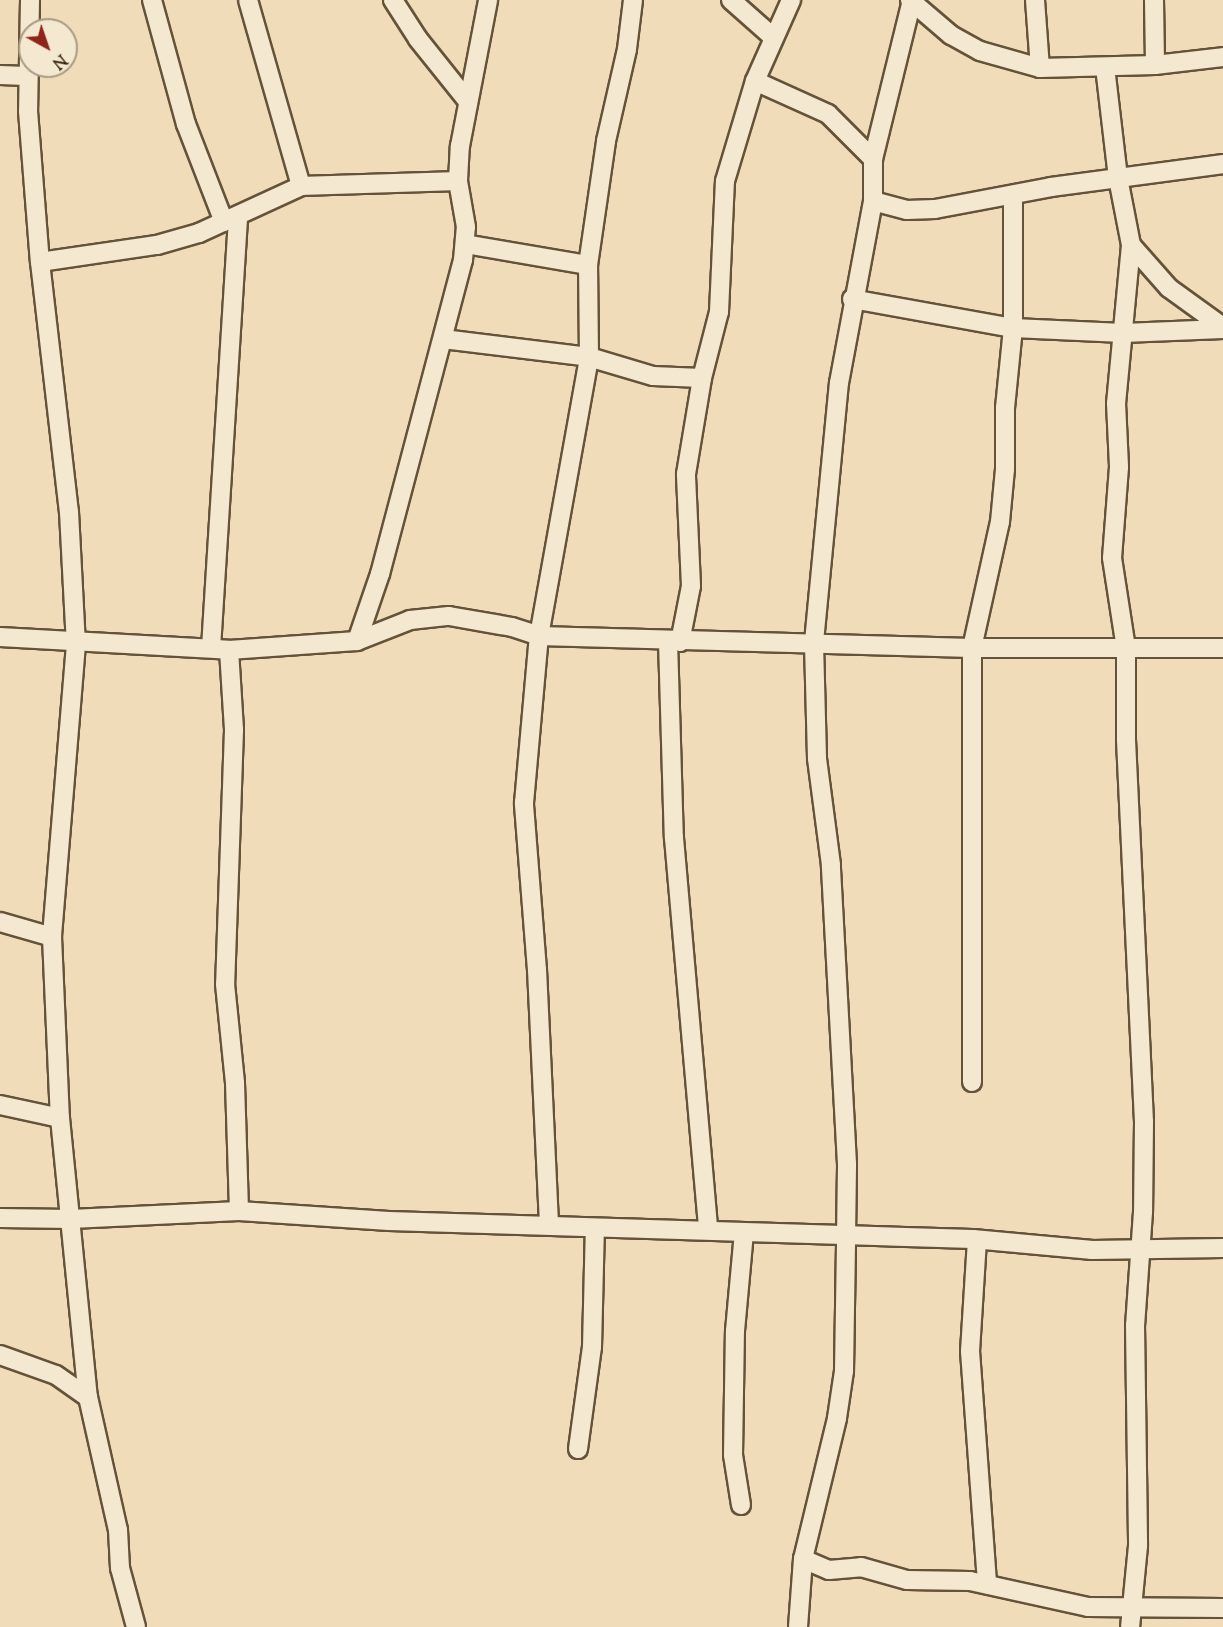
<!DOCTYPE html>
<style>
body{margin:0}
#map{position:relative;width:1223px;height:1627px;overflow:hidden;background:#f0dcb8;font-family:"Sorts Mill Goudy",serif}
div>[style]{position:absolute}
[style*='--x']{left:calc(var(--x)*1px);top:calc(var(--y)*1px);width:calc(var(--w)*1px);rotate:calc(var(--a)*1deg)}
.roads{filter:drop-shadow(2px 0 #645339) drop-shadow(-2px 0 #645339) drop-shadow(0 2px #645339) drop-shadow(0 -2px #645339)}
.street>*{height:18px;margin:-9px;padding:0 9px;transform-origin:9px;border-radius:9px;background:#f5e8d1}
span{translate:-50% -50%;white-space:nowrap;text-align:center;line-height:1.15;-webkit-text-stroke:4.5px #f5e8d1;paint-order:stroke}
.north{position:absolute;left:18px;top:18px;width:60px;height:60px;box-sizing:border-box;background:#f5e8d1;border:2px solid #a89a83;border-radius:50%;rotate:140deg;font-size:16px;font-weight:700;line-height:24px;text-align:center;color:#35250f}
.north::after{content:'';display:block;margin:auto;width:21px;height:27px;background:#8f2418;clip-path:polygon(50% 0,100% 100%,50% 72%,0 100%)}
</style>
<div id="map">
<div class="roads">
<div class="street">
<div style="--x:30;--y:0;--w:111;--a:91"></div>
<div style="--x:28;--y:111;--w:151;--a:85.5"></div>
<div style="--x:40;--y:262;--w:252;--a:83.4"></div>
<div style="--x:69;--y:512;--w:132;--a:87"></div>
<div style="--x:76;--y:644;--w:294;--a:94.7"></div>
<div style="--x:52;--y:937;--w:181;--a:87.5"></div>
<div style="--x:60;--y:1118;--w:280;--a:84.3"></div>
<div style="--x:88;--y:1397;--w:136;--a:77.3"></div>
<div style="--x:118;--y:1530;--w:38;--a:87"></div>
<div style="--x:120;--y:1568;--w:61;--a:74.8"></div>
<div style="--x:152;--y:0;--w:129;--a:74.7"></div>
<div style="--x:186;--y:124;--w:105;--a:68.8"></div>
<div style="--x:393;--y:0;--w:46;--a:57.3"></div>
<div style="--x:418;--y:39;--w:77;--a:51.3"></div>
<div style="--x:731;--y:0;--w:57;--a:41.5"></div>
<div style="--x:910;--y:0;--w:54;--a:40.5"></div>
<div style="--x:951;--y:35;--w:33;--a:29"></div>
<div style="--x:980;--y:51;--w:62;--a:15.8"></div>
<div style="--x:1040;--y:68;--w:115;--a:-1.5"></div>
<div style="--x:1155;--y:65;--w:68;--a:-6.7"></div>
<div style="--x:1035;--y:0;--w:68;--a:85.8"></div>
<div style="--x:1154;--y:0;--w:65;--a:89.1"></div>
<div style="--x:1105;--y:67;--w:112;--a:83.3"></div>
<div style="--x:1118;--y:178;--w:68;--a:79"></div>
<div style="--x:1131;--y:245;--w:159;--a:95.4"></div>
<div style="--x:1116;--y:403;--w:64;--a:87.3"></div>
<div style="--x:1119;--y:467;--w:91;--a:94.4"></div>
<div style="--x:1112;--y:558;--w:91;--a:81.2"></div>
<div style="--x:1126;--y:648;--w:92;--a:90"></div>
<div style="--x:1126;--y:740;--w:382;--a:87.3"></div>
<div style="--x:1144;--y:1122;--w:90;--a:90.6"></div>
<div style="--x:1143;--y:1212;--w:113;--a:94"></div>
<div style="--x:1135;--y:1325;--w:221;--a:89.2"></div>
<div style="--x:1138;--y:1546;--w:81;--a:95.6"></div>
<div style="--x:0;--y:75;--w:26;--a:2"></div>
<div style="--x:755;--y:81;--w:80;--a:24.3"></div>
<div style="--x:828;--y:114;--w:64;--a:45"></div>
<div style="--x:301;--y:186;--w:157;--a:-1.8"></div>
<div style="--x:873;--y:201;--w:35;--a:15"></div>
<div style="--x:907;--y:210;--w:28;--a:-2"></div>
<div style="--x:935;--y:209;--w:118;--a:-10.7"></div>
<div style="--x:1051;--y:187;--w:174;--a:-7.6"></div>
<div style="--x:465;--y:244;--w:125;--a:9.7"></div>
<div style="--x:1131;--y:245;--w:57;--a:48.5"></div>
<div style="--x:1169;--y:288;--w:67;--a:35.8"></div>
<div style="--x:40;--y:262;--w:118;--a:-8.3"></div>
<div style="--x:157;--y:245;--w:44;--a:-15.9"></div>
<div style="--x:199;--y:233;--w:112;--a:-24.7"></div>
<div style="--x:301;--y:186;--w:193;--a:-105.9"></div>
<div style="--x:852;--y:299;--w:164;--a:10.2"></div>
<div style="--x:1013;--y:328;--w:110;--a:2.6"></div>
<div style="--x:1123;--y:333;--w:100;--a:-2.3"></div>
<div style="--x:443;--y:339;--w:147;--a:7"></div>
<div style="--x:589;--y:357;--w:67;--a:16.5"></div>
<div style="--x:653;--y:376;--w:49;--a:2.3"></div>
<div style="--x:0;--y:637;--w:229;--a:3.2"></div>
<div style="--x:229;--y:650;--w:128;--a:-4"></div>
<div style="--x:357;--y:641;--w:57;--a:-21.6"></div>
<div style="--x:410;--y:620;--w:39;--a:-6"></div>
<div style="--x:449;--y:616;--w:64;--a:9.9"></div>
<div style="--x:512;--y:627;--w:28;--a:18"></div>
<div style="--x:539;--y:636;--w:433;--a:1.6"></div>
<div style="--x:972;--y:648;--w:251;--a:0"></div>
<div style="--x:357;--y:641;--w:71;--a:-71.1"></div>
<div style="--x:380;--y:574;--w:325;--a:-75.2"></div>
<div style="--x:463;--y:260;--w:33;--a:-85"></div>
<div style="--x:466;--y:227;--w:47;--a:-99.9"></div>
<div style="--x:458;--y:181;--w:35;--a:-87"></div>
<div style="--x:460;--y:146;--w:149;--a:-79.1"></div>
<div style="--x:668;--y:641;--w:197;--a:88.3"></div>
<div style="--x:674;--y:838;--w:393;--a:85"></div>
<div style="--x:680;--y:642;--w:57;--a:-78.9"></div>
<div style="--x:691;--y:586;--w:112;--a:-92.6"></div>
<div style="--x:686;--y:474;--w:97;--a:-80.5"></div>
<div style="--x:702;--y:378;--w:68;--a:-75.6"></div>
<div style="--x:719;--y:312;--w:131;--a:-87.4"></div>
<div style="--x:725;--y:181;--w:104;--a:-73.3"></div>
<div style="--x:755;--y:81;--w:89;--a:-66"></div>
<div style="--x:211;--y:648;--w:433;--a:-86.4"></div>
<div style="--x:229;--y:650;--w:80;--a:86.4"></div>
<div style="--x:234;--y:730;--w:254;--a:92"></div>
<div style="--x:225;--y:984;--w:100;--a:84.2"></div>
<div style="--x:235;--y:1083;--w:128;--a:88.2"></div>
<div style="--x:0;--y:922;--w:54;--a:16.1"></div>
<div style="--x:972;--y:1082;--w:434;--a:-90"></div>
<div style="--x:972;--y:648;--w:129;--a:-77.5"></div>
<div style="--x:1000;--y:522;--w:53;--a:-84.6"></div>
<div style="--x:1005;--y:469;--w:61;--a:-90"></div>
<div style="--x:1005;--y:408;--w:80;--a:-84.3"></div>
<div style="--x:1013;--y:328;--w:132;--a:-90"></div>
<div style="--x:0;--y:1105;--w:61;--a:12.2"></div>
<div style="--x:0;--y:1218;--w:71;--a:0.8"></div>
<div style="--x:71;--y:1219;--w:168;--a:-2.7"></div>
<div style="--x:239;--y:1211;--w:150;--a:3.8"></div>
<div style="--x:389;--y:1221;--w:584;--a:1.77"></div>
<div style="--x:973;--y:1239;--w:120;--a:5.3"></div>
<div style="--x:1092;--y:1250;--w:131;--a:-0.9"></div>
<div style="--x:549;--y:1224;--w:254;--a:-92.7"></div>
<div style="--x:537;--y:970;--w:168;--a:-94.5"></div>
<div style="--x:524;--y:803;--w:168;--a:-84.9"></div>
<div style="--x:539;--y:636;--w:283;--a:-79.8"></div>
<div style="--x:589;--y:357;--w:92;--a:-90.6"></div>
<div style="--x:588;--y:265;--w:125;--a:-81.7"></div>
<div style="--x:606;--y:141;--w:94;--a:-77.1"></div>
<div style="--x:627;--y:49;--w:49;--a:-83"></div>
<div style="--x:977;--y:1240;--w:111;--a:93.6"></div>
<div style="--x:970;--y:1351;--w:234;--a:85.8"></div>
<div style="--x:0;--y:1355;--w:59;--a:19.7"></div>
<div style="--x:56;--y:1375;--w:39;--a:35"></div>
<div style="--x:578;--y:1449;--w:103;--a:-82.2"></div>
<div style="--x:592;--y:1347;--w:119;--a:-88.6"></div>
<div style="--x:741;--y:1505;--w:51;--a:-99.1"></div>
<div style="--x:733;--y:1455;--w:124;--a:-89.1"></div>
<div style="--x:735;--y:1331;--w:98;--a:-84.8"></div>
<div style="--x:803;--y:1559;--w:28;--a:23"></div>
<div style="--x:829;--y:1570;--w:32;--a:-5"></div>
<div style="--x:861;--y:1567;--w:48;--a:15.8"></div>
<div style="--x:907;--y:1580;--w:63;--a:0.9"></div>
<div style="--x:970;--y:1581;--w:121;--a:12.4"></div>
<div style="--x:1088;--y:1607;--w:135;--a:0.4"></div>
<div style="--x:798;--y:1627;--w:68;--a:-85.8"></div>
<div style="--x:803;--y:1559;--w:145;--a:-76.4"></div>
<div style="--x:837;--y:1418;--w:48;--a:-81.5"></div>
<div style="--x:844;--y:1371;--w:133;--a:-89.1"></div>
<div style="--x:846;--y:1238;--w:74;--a:-89.2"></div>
<div style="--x:847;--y:1164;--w:299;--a:-93.1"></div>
<div style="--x:831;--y:865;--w:108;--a:-97.5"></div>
<div style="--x:817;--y:758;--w:116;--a:-91.5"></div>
<div style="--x:814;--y:642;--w:260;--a:-84.5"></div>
<div style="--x:839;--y:383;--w:185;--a:-79.4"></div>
<div style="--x:873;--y:201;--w:42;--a:-90"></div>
<div style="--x:873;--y:159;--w:164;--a:-76.2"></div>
</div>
</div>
<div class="north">N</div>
</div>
